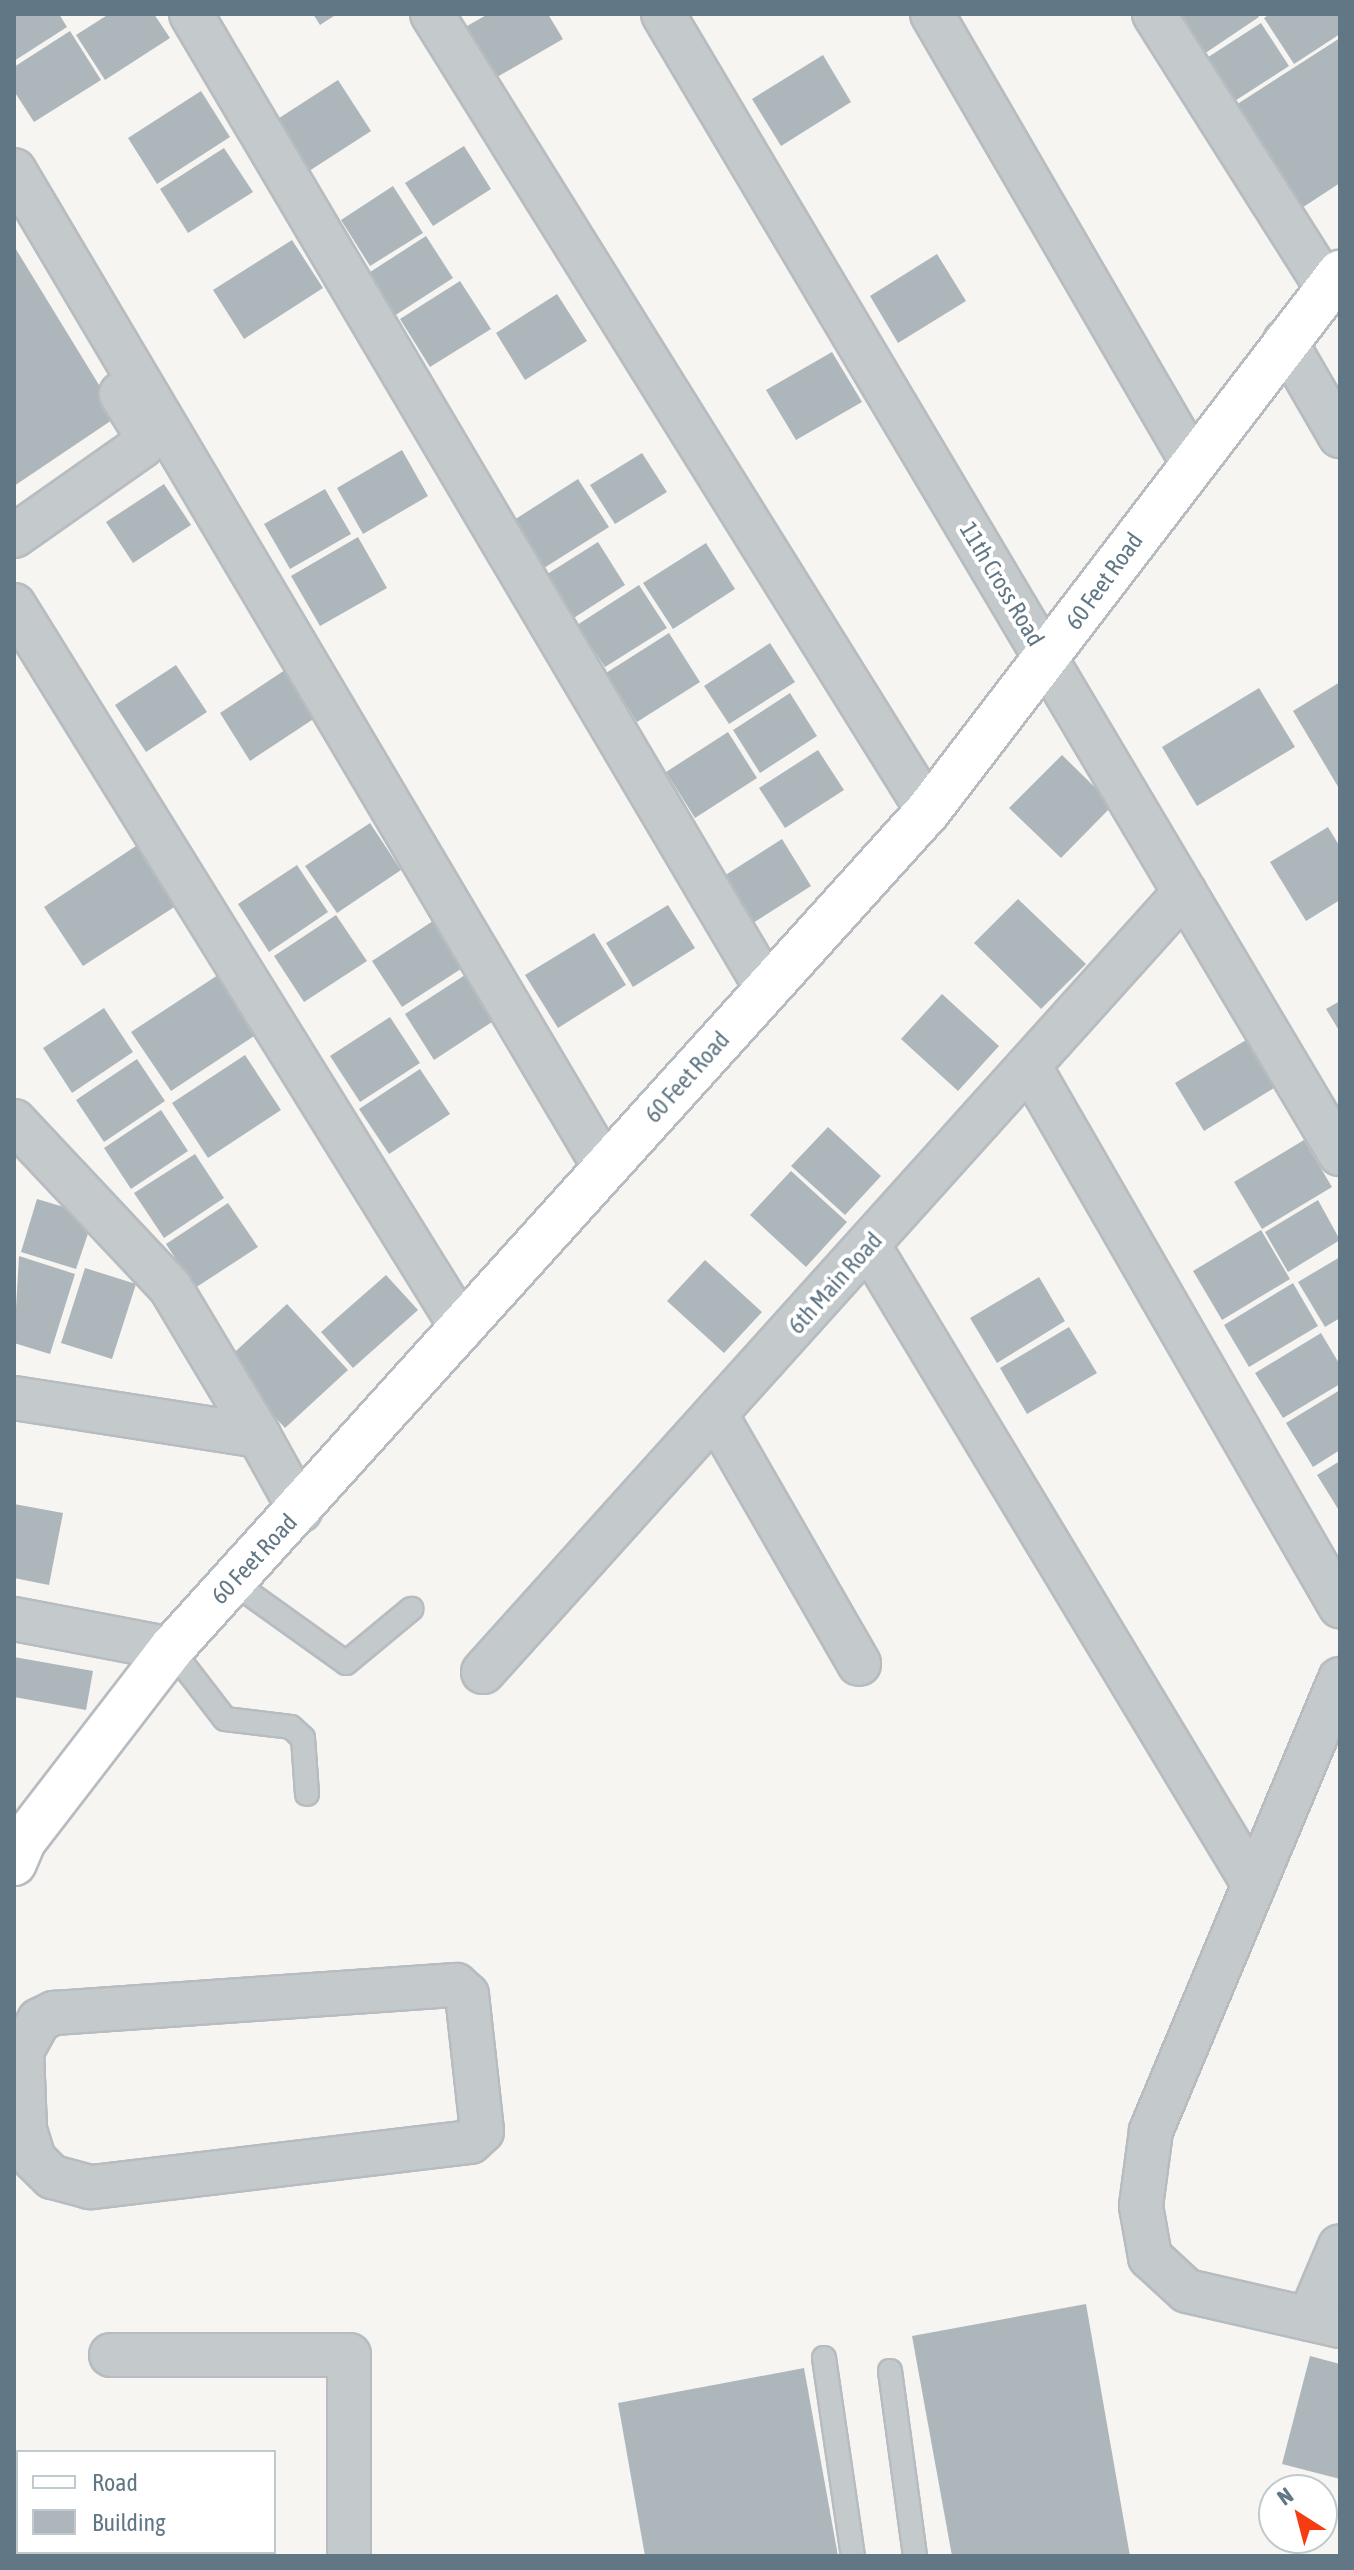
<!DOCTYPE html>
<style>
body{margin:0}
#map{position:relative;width:1354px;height:2570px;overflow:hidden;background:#f6f5f1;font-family:"Asap Condensed",sans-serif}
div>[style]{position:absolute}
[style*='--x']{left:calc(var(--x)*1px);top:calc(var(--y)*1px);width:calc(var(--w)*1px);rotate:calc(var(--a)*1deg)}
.building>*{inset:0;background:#adb6bb}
.roads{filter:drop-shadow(2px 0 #b6bcc0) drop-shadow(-2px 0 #b6bcc0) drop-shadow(0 2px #b6bcc0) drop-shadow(0 -2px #b6bcc0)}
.lane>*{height:22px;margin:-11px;padding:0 11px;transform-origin:11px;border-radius:11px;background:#c4c9cb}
.street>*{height:42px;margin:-21px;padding:0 21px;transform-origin:21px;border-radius:21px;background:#c4c9cb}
.secondary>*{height:44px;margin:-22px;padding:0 22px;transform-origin:22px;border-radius:22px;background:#fff}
span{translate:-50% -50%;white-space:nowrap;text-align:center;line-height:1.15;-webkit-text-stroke:8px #fff;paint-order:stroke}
.street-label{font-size:24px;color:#617785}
.frame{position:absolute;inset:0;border:16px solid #617785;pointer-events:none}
.legend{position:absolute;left:16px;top:2450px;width:260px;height:104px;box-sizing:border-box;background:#fff;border:2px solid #c0c9ce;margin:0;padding:10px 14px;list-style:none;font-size:24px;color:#617785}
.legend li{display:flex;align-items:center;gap:16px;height:40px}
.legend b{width:40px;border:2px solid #c0c9ce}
.north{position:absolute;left:1258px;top:2474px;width:80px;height:80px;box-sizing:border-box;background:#fff;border:2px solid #c0c9ce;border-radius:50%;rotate:324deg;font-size:22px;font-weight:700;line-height:32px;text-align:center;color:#617785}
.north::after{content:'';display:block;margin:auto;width:28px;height:36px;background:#f53c12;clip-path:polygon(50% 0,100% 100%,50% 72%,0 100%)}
</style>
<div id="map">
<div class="building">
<div style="clip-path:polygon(14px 14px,59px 14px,67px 27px,14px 61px)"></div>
<div style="clip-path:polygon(109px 14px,154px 14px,170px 38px,105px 80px,76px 35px)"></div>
<div style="clip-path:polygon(313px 14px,337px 14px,320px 25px)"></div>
<div style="clip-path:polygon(488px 14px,548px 14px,563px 39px,492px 80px,462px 29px)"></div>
<div style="clip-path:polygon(1169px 14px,1257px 14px,1259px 17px,1198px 58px)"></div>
<div style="clip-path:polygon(1270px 14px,1340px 14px,1340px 34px,1294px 64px,1264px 18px)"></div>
<div style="clip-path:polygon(1261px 23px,1289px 66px,1227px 106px,1199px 63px)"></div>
<div style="clip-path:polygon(70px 31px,101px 80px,34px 122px,14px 91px,14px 67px)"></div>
<div style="clip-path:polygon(1340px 38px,1340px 183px,1291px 215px,1225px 112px)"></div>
<div style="clip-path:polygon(823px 55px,851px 102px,781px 146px,752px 99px)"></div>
<div style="clip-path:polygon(338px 80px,371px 131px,306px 173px,273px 122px)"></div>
<div style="clip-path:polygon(201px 91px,230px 137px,157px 184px,128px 138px)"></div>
<div style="clip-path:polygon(464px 146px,491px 189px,433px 226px,405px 183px)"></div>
<div style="clip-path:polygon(224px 148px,253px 192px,188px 233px,160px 189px)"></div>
<div style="clip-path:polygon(393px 186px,423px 233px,370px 266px,341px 220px)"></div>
<div style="clip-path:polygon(426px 236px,453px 278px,394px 316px,367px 274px)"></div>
<div style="clip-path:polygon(292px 240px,323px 288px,244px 339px,213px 290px)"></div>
<div style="clip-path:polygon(14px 246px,118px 416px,14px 486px)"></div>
<div style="clip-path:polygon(937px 254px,966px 301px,898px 343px,870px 296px)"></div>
<div style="clip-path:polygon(460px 281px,491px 329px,430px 367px,400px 319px)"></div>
<div style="clip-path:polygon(557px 294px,587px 341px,525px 380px,496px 333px)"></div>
<div style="clip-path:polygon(832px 352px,862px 402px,796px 440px,766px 390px)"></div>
<div style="clip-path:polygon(402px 450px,428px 496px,363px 534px,337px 488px)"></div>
<div style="clip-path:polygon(642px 453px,667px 492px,615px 524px,590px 485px)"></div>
<div style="clip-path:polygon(578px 479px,609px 527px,544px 568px,514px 520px)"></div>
<div style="clip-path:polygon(164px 484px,191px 525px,133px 563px,106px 522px)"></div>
<div style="clip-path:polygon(325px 489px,351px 534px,290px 569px,264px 524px)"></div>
<div style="clip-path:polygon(358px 537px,387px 588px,320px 626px,291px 576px)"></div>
<div style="clip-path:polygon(598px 542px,625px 585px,569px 621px,541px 578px)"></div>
<div style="clip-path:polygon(706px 543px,735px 589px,673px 629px,643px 583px)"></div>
<div style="clip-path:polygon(639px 585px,667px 628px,605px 667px,577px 625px)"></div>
<div style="clip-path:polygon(669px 633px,700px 682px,637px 722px,606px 673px)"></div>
<div style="clip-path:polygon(770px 643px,795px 682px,729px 724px,704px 686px)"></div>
<div style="clip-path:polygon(176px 665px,207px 712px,146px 752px,115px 705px)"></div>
<div style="clip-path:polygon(285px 670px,315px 718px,250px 761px,220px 713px)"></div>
<div style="clip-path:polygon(1340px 682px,1340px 790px,1293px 711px)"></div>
<div style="clip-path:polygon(1259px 688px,1295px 747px,1197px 806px,1162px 747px)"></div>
<div style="clip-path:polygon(790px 693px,817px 736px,760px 773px,733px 730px)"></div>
<div style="clip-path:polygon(728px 732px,757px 778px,695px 818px,666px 772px)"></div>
<div style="clip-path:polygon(818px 750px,844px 790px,785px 828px,759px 788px)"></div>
<div style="clip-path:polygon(1062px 755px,1113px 805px,1061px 858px,1009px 808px)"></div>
<div style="clip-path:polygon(370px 823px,401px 870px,337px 913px,305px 866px)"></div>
<div style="clip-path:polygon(1328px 827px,1340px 847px,1340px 900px,1306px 921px,1270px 862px)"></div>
<div style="clip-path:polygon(782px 839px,811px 886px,753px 923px,724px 876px)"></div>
<div style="clip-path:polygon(142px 842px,182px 902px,83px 966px,44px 907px)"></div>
<div style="clip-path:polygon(297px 865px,328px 912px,269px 952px,238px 904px)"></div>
<div style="clip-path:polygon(1018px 899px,1086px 964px,1041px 1009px,974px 943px)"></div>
<div style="clip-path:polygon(668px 905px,695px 948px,633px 987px,606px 943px)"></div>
<div style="clip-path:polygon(336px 915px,367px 961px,304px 1002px,274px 956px)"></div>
<div style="clip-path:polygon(433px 921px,464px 967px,402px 1007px,372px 961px)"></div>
<div style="clip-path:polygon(594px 933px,626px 985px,558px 1028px,525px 975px)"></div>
<div style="clip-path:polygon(218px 975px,257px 1034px,171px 1091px,131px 1032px)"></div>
<div style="clip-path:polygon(465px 975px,495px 1020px,434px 1060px,405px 1014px)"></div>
<div style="clip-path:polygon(942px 994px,999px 1046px,958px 1091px,901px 1039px)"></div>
<div style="clip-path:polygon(1340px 1001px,1340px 1032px,1326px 1009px)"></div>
<div style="clip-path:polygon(104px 1008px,133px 1052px,72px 1093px,43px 1048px)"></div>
<div style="clip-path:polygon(390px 1017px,420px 1063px,360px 1102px,330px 1056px)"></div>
<div style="clip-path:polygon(1246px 1040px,1274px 1088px,1204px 1131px,1175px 1083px)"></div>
<div style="clip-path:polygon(245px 1055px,281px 1110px,208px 1158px,172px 1103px)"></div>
<div style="clip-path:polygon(137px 1059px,165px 1101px,104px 1142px,76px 1100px)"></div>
<div style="clip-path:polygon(420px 1069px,450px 1114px,389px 1154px,359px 1109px)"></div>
<div style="clip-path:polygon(161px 1110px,188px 1151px,131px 1189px,104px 1148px)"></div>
<div style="clip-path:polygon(828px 1127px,881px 1176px,845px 1215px,791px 1166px)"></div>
<div style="clip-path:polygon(1304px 1140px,1332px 1187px,1262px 1229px,1234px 1182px)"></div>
<div style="clip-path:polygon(195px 1154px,224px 1198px,164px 1238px,134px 1193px)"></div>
<div style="clip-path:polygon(791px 1171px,847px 1222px,806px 1267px,750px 1215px)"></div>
<div style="clip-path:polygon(37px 1199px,94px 1216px,76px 1269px,21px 1252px)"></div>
<div style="clip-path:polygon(1318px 1200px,1340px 1240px,1288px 1272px,1265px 1232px)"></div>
<div style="clip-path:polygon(228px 1203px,258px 1247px,195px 1288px,166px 1244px)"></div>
<div style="clip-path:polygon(1261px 1230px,1290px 1279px,1222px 1320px,1193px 1271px)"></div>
<div style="clip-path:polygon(19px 1256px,75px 1274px,50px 1354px,14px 1343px)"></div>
<div style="clip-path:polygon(1340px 1257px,1340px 1318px,1325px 1327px,1298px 1282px)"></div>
<div style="clip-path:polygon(705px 1260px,762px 1312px,724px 1353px,667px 1301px)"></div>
<div style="clip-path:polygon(85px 1268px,136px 1284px,112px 1359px,61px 1343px)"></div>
<div style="clip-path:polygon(386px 1275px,418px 1310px,353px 1368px,321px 1332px)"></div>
<div style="clip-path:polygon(1039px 1277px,1065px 1321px,997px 1363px,970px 1318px)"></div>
<div style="clip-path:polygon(1293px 1283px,1318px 1326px,1249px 1367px,1224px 1325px)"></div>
<div style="clip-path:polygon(287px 1304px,348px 1370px,285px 1428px,224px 1362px)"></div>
<div style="clip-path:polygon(1069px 1327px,1097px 1373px,1027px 1414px,1000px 1368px)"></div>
<div style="clip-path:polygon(1321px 1333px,1340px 1365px,1340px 1384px,1283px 1418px,1255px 1373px)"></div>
<div style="clip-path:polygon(1340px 1390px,1340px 1450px,1313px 1467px,1286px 1423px)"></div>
<div style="clip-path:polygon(1340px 1461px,1340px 1512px,1317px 1475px)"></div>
<div style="clip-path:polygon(14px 1504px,63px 1513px,49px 1585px,14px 1578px)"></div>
<div style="clip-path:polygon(14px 1657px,93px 1671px,86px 1710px,14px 1697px)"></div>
<div style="clip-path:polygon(1086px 2304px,1130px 2556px,952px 2556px,912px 2336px)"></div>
<div style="clip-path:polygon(1310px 2356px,1340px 2364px,1340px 2479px,1282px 2464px)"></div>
<div style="clip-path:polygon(804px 2368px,838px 2556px,645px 2556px,618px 2403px)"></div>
</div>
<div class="roads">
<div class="lane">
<div style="--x:233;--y:1582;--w:139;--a:35.6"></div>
<div style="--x:346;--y:1663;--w:85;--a:-39.7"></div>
<div style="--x:171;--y:1649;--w:88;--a:52.4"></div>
<div style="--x:225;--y:1719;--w:66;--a:6.9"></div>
<div style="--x:291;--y:1727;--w:16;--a:43"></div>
<div style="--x:303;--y:1738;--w:56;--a:85.9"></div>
<div style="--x:824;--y:2358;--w:200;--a:81.7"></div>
<div style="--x:890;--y:2371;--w:187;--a:82.3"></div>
</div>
<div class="street">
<div style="--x:191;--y:14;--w:1132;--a:59.43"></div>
<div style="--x:432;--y:14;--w:939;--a:58.1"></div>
<div style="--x:663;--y:14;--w:1326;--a:59.3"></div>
<div style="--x:932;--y:14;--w:518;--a:59.87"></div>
<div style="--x:1154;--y:14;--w:322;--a:57.7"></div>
<div style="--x:14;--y:170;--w:1160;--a:59.37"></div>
<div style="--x:1285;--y:341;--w:110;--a:59.9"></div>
<div style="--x:14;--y:536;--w:156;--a:-35.1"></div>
<div style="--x:142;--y:446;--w:18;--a:-90"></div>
<div style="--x:142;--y:428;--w:40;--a:-122"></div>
<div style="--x:14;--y:605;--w:851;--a:58.22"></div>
<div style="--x:1031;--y:1069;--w:620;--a:60.08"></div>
<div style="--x:14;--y:1121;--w:228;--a:46.8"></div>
<div style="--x:170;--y:1287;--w:174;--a:59.1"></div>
<div style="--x:869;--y:1246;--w:746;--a:58.93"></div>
<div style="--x:14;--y:1398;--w:248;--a:8.8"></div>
<div style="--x:259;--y:1436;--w:85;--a:61"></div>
<div style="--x:716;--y:1415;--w:287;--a:60.1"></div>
<div style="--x:14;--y:1619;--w:160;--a:10.8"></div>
<div style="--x:483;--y:1672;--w:1049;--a:-48.01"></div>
<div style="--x:1340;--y:1679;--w:490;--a:112.7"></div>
<div style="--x:1151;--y:2131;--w:76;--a:97.6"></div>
<div style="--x:1141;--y:2206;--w:52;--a:80"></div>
<div style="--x:1150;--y:2257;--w:50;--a:42.6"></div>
<div style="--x:1187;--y:2291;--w:157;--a:12.9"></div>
<div style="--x:456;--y:1985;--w:15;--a:42"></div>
<div style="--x:467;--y:1995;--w:137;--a:83.7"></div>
<div style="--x:482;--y:2131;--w:16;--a:137"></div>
<div style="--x:470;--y:2142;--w:383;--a:173.2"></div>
<div style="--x:90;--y:2187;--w:39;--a:-165"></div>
<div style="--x:52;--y:2177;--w:25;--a:-135"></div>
<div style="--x:34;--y:2159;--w:31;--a:-107"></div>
<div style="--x:25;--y:2129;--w:78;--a:-92.2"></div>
<div style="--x:22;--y:2051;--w:35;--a:-61"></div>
<div style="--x:39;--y:2020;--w:17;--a:-25"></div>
<div style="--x:54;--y:2013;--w:403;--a:-4"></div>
<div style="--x:1309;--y:2319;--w:79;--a:-67"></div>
<div style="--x:111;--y:2355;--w:238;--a:0"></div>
<div style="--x:349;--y:2355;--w:201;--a:90"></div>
</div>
<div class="secondary">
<div style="--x:14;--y:1863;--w:25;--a:-67"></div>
<div style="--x:24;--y:1840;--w:241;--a:-52.4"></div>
<div style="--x:171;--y:1649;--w:1129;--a:-47.91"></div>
<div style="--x:928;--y:811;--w:678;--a:-52.56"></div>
</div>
</div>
<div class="street-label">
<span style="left:1104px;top:581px;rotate:-54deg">60 Feet Road</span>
<span style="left:1002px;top:584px;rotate:59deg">11th Cross Road</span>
<span style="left:687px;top:1077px;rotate:-48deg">60 Feet Road</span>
<span style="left:835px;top:1283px;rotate:-48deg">6th Main Road</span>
<span style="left:254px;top:1559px;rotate:-47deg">60 Feet Road</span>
</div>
<div class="frame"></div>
<ul class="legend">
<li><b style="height:10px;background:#fff"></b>Road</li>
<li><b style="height:22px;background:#adb6bb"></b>Building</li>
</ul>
<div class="north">N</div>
</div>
